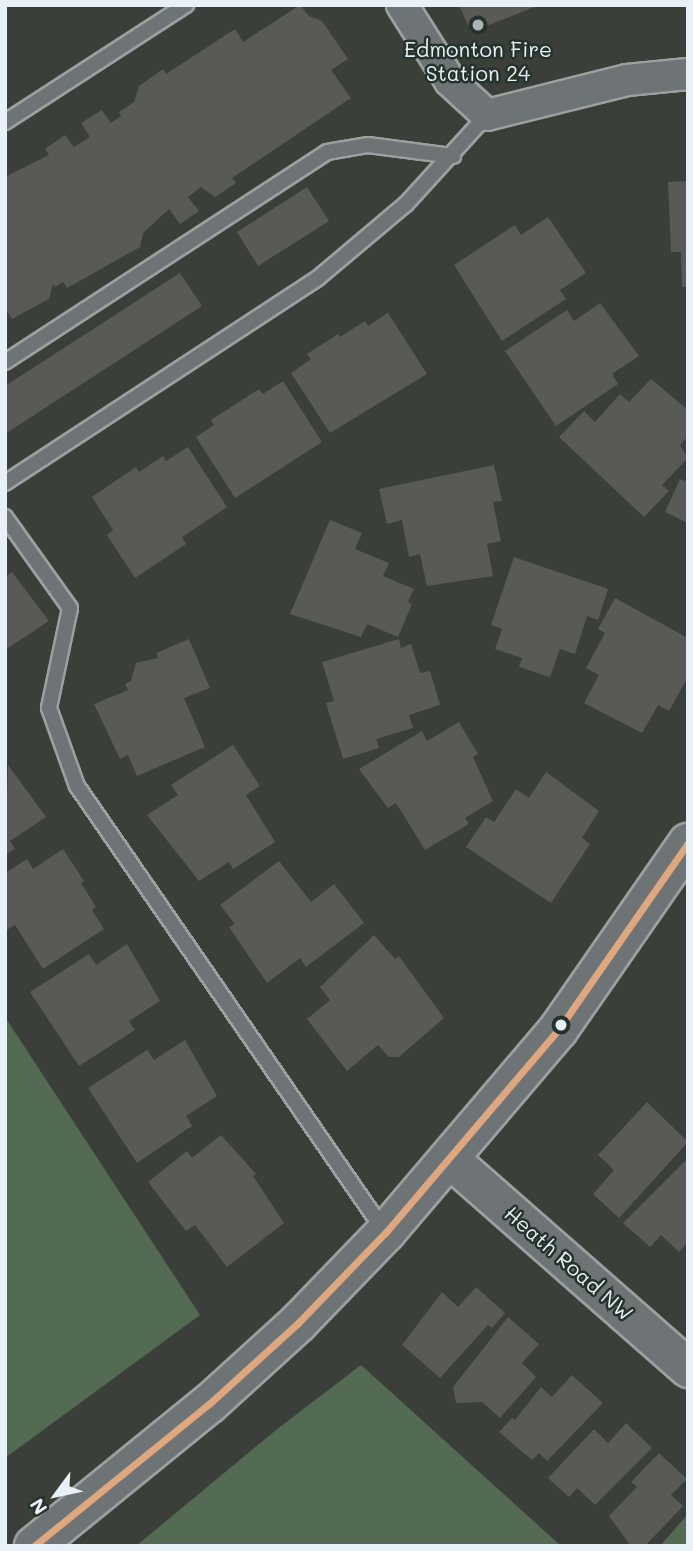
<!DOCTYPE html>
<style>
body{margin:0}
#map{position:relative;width:693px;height:1551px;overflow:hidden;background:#3b3f3a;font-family:Mali,sans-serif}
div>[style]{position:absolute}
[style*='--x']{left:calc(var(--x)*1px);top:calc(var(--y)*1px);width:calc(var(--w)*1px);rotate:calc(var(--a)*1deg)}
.green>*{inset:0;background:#536a53}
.building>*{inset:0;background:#595955}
.roads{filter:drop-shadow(2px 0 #9da0a0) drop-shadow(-2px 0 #9da0a0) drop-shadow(0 2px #9da0a0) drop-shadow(0 -2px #9da0a0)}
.service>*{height:14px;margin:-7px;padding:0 7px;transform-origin:7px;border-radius:7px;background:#6e7475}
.minor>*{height:30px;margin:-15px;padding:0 15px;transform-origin:15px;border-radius:15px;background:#6e7475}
.tertiary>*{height:37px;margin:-18.5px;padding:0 18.5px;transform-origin:18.5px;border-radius:18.5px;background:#6e7475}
.secondary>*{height:38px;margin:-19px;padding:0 19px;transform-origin:19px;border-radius:19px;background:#6e7475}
.bus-1>*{height:7px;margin:-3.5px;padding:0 3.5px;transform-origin:3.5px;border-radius:3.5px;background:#dfa77e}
.dots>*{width:19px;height:19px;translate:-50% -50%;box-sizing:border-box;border:4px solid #26332d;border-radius:50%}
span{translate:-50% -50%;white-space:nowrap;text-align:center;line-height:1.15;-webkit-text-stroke:5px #26332d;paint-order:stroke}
.poi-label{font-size:21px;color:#e8f1f8}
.street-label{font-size:21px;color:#e8f1f8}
.frame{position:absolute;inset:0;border:7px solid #e8f1f8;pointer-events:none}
.north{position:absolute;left:21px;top:1460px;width:70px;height:70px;-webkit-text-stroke:5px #26332d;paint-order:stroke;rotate:237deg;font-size:19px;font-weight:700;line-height:28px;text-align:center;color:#e8f1f8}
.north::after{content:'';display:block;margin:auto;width:24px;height:32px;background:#e8f1f8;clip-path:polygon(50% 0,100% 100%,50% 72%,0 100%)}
</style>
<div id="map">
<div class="green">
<div style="clip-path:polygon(5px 1017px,200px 1315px,5px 1458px)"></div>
<div style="clip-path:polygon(361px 1365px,561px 1546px,136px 1546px,276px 1430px)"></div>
<div style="clip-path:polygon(688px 1514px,688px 1546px,660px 1546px)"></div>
</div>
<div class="building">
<div style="clip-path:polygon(300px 5px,309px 16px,322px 21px,348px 59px,331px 70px,351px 98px,232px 178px,236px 183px,215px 197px,201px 187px,188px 197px,199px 211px,180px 224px,169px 209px,143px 233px,140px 247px,67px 288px,63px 282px,55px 287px,53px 284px,49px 299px,12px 319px,5px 309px,5px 177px,49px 155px,45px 149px,65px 135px,74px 147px,90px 137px,81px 123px,102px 110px,111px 123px,121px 116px,119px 112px,134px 102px,139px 86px,163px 69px,166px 74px,235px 29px,243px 42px)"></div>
<div style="clip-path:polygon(459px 5px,537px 5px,537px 6px,471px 32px)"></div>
<div style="clip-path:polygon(688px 181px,688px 287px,682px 287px,681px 252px,671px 252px,668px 182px)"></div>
<div style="clip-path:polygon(307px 187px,329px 221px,258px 266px,237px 232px)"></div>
<div style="clip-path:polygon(548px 217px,586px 273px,560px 290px,566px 299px,502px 341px,454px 265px,515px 225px,521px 235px)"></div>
<div style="clip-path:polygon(180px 273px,202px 306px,5px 434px,5px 386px)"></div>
<div style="clip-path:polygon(600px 303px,639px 356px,612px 374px,618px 384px,556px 426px,505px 351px,567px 310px,574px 321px)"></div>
<div style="clip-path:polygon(388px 313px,427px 374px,330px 433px,291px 373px,311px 359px,307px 354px,338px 334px,340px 337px,365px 321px,368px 326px)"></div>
<div style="clip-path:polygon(651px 379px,688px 410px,688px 436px,680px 445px,688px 458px,662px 485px,669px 491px,644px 517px,559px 437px,584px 411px,595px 422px,620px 394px,629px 402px)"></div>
<div style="clip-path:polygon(283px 381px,322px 442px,235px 498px,196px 437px,214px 425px,211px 420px,259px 389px,263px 394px)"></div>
<div style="clip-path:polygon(188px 447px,227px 507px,182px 537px,186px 544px,135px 578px,107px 535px,113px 530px,92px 497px,136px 467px,139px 472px,163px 456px,166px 461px)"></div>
<div style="clip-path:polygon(494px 465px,502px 501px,493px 502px,501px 541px,487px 544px,493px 576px,427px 586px,420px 554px,409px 557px,402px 520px,387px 524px,379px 489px)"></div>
<div style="clip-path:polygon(680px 479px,688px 482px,688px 523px,665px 512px)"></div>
<div style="clip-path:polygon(330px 520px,362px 533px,355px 549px,389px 563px,383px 576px,414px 589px,408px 602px,412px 604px,398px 637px,367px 624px,361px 637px,290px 614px)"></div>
<div style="clip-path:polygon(514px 557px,608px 589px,598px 620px,587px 616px,575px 654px,560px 649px,550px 677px,519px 667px,522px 658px,495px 649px,502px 629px,491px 625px)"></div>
<div style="clip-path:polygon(12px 572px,49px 621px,5px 650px,5px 577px)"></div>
<div style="clip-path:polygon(615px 598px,688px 638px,688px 677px,669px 711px,658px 705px,642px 733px,584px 703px,599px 675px,586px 668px,605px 633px,598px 629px)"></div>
<div style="clip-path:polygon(189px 639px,210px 688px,184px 698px,205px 747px,137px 776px,128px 755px,120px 759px,94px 704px,128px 690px,125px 684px,131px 681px,136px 663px,158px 658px,156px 653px)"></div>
<div style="clip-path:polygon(399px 639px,401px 648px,411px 644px,420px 673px,430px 671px,440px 705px,409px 715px,413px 728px,376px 739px,379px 748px,343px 759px,326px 703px,334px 701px,322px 662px)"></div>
<div style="clip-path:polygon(459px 722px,478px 754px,473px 757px,493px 801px,465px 818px,469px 824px,425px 850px,396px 803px,388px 808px,359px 769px,422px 731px,427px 741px)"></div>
<div style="clip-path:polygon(233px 745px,260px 786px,246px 795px,275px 842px,233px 869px,229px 862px,199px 881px,147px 815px,178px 795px,171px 785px)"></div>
<div style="clip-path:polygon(8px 765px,46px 817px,10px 841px,15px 849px,5px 855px)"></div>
<div style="clip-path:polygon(546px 772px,599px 811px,582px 838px,590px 844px,551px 903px,466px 847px,486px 817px,494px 822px,516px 789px,529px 798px)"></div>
<div style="clip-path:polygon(63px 849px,84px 881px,81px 883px,96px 907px,92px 910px,104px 929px,43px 969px,15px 925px,5px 931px,5px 873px,27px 859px,33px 869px)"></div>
<div style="clip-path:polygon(279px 861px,311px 902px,334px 884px,364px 923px,306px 967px,300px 958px,267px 983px,229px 927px,235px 924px,220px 905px)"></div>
<div style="clip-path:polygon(374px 935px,395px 959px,399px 956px,444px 1018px,399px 1057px,389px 1057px,378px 1045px,347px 1071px,307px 1019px,330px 1000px,320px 987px)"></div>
<div style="clip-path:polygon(127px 944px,160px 1001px,129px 1021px,135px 1030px,79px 1066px,30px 992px,89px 954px,96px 965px)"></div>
<div style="clip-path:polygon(185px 1040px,217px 1096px,186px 1116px,192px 1126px,137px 1163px,88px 1088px,147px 1050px,154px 1060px)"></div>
<div style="clip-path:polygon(647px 1102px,688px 1142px,619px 1218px,593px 1194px,614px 1170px,598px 1155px)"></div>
<div style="clip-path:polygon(221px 1135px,256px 1174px,253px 1176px,284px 1223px,227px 1267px,195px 1225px,186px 1231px,148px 1182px,187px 1151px,192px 1158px)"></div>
<div style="clip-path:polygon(688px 1158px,688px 1242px,679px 1252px,661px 1235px,650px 1247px,623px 1223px)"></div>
<div style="clip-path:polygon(476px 1287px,505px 1313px,492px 1328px,488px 1325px,440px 1378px,402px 1345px,442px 1292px,458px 1307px)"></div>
<div style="clip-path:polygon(508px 1317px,539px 1344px,522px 1363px,536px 1377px,500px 1418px,482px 1402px,456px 1403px,453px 1387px)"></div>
<div style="clip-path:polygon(572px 1375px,603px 1403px,547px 1461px,539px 1453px,532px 1460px,499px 1432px,512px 1418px,515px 1420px,541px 1387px,552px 1397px)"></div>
<div style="clip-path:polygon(626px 1423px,652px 1448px,595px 1505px,577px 1488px,569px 1497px,548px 1478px,594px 1429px,608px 1443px)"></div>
<div style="clip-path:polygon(659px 1453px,687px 1479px,671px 1495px,683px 1506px,645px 1546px,631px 1546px,609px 1516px,637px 1487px,631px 1482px)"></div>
</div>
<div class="roads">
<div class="service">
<div style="--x:5;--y:122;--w:216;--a:-32.9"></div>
<div style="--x:5;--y:362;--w:384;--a:-33.1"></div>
<div style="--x:327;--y:152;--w:42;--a:-9.7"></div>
<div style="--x:368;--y:145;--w:86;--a:7.4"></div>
<div style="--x:5;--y:483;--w:374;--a:-33.2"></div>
<div style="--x:318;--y:278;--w:115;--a:-40.1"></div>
<div style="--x:406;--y:204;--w:120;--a:-47.7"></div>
<div style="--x:5;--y:517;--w:112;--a:54.5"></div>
<div style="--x:70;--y:608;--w:102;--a:101.9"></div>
<div style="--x:49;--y:708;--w:83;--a:70.3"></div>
<div style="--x:77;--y:786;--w:542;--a:55.37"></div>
</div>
<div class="minor">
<div style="--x:402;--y:5;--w:90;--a:57.7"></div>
<div style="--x:450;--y:81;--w:50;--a:42.6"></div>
<div style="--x:487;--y:115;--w:144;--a:-14"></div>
<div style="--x:627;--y:80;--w:61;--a:-5.6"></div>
</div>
<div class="tertiary">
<div style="--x:450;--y:1159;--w:317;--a:41.3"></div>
</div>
<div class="secondary">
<div style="--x:34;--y:1546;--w:225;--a:-39.1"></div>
<div style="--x:209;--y:1404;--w:120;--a:-42.3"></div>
<div style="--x:298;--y:1323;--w:127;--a:-46"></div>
<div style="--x:386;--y:1232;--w:265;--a:-49.6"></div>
<div style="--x:558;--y:1030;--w:228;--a:-55.2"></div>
</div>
</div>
<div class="bus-1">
<div style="--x:34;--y:1546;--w:225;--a:-39.1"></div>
<div style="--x:209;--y:1404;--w:120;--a:-42.3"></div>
<div style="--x:298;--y:1323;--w:127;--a:-46"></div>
<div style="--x:386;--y:1232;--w:265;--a:-49.6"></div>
<div style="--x:558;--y:1030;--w:228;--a:-55.2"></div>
</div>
<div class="dots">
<div style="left:478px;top:25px;background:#abb3b6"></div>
<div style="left:561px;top:1025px;background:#e8f1f8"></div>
</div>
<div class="poi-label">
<span style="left:478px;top:61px">Edmonton Fire<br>Station 24</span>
</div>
<div class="street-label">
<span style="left:569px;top:1263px;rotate:41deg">Heath Road NW</span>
</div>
<div class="frame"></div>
<div class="north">N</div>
</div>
